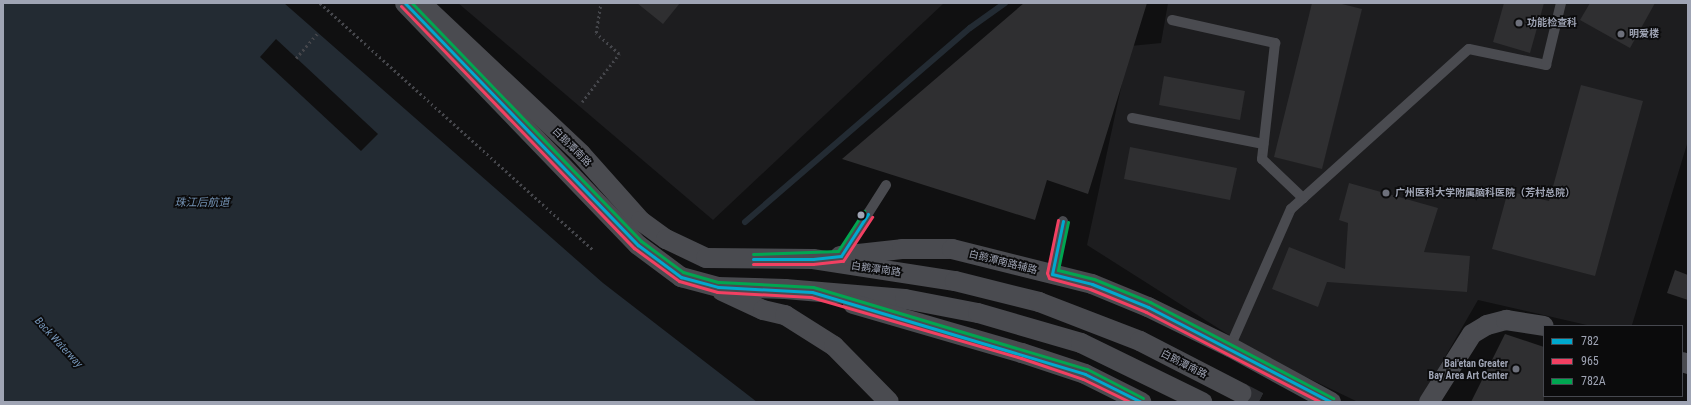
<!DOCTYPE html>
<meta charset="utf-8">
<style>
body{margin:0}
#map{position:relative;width:1691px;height:405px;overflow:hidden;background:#101011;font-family:"Roboto Condensed","Noto Sans SC",sans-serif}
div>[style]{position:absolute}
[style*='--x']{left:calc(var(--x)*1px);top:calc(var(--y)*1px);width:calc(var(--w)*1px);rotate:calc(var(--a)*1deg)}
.built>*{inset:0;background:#1d1d1f}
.water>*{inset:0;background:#232b33}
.pier>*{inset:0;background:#101011}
.stream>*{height:6px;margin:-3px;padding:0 3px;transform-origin:3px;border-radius:3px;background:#232b33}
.building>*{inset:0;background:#2f2f31}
.street-tunnel>*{height:20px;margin-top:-10px;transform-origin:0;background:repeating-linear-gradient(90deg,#2d2e32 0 20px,transparent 0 30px)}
.path>*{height:2.5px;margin-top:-1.25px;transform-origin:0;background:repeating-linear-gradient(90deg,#45464b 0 2px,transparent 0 5px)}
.lane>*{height:10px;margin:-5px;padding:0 5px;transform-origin:5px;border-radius:5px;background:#4a4b50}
.street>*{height:20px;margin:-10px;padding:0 10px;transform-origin:10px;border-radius:10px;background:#4a4b50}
.bus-1>*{height:3px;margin:-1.5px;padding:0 1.5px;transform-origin:1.5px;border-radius:1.5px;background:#00a9ce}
.bus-2>*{height:3px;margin:-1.5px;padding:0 1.5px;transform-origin:1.5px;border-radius:1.5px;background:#f24062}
.bus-3>*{height:3px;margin:-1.5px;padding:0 1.5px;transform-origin:1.5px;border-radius:1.5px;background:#00a651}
.dots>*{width:11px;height:11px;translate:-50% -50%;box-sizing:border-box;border:2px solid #0b0b0c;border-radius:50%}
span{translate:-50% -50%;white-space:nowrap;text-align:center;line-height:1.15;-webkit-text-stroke:3.5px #0b0b0c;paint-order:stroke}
.poi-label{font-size:10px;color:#9fa4b4;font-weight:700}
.left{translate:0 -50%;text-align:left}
.right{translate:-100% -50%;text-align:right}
.street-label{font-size:10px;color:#9fa4b4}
.water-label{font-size:11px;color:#7291b3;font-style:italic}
.frame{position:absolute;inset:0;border:4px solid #9fa4b4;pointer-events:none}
.legend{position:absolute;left:1543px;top:325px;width:140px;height:72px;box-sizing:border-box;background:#0b0b0c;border:1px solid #46484f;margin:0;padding:5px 7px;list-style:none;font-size:12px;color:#9fa4b4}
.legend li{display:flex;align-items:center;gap:8px;height:20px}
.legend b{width:20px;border:1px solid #46484f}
</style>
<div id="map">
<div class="built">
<div style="clip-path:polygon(458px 3px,944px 3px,713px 220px)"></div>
<div style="clip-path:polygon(1168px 3px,1688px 3px,1688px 141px,1632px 325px,1591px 326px,1478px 300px,1419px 402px,1358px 402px,1262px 356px,1087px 245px,1130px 46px,1161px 43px)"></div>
</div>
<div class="water">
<div style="clip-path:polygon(3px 3px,284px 3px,603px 283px,757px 402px,3px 402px)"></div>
</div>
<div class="pier">
<div style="clip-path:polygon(276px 39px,378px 134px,361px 151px,260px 57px)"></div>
</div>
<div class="stream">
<div style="--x:745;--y:222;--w:297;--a:-40.8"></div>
<div style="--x:970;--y:28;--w:43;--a:-35.5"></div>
</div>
<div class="building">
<div style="clip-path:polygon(637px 3px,680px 3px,663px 24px)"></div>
<div style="clip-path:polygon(1024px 3px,1147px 3px,1088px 194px,1047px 180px,1035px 220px,842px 159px)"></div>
<div style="clip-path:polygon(1312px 3px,1338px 3px,1362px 9px,1322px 169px,1274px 157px)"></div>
<div style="clip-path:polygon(1504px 3px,1544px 3px,1530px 53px,1493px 42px)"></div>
<div style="clip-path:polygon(1590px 3px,1655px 3px,1630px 48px,1580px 20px)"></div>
<div style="clip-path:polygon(1164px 76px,1245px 91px,1240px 120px,1159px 105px)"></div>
<div style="clip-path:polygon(1581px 85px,1643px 101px,1595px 276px,1492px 249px,1508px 191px,1549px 201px)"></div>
<div style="clip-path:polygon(1130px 147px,1237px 168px,1230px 200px,1124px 179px)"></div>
<div style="clip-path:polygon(1349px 183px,1438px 208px,1424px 252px,1470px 256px,1467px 292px,1327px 282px,1318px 307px,1272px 289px,1289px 247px,1345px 269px,1348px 223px,1339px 220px)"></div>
<div style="clip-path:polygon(1675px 270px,1688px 275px,1688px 300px,1667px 293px)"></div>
<div style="clip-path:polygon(1505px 334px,1544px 347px,1544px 402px,1471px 402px)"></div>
</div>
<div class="street-tunnel">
<div style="--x:1241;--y:393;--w:20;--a:27"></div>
</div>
<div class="path">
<div style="--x:320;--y:3;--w:368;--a:42.1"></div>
<div style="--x:296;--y:58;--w:33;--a:-49"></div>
<div style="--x:582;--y:102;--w:61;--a:-52.4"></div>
<div style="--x:619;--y:54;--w:31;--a:-138"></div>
<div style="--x:596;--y:33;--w:30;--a:-81"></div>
</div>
<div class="lane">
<div style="--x:1172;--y:20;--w:106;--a:12.6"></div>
<div style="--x:1275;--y:43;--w:117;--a:96.4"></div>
<div style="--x:1262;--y:159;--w:57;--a:43.6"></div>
<div style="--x:1132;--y:118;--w:134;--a:11.2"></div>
<div style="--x:841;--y:256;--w:84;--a:-57.6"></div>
<div style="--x:1052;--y:274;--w:54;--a:-78.3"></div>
<div style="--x:1230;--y:347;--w:151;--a:-66.2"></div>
<div style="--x:1291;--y:209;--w:239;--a:-42"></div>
<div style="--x:1469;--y:49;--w:79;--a:11.7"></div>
<div style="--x:1546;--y:65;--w:64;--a:-76.4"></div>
</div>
<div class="street">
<div style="--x:405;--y:3;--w:336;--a:46.1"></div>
<div style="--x:638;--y:245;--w:54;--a:36.7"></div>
<div style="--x:681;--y:277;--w:38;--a:15"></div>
<div style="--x:718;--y:287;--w:67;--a:1.7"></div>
<div style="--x:785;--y:289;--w:120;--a:4.8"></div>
<div style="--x:905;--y:299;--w:74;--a:10.9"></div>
<div style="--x:978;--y:313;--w:107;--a:16.2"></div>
<div style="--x:1081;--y:343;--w:135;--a:26"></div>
<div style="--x:421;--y:3;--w:220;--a:43.3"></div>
<div style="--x:581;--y:154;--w:90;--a:48.2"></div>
<div style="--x:641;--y:221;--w:31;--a:36"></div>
<div style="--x:666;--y:239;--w:44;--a:25.4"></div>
<div style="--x:706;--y:258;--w:107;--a:0.5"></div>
<div style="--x:813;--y:259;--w:144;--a:8.8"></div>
<div style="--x:955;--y:281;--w:87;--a:14"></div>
<div style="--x:1039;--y:302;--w:108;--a:21.1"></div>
<div style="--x:1140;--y:341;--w:114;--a:27.2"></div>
<div style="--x:840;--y:256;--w:62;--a:-6.4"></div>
<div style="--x:902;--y:249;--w:50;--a:0"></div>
<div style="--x:952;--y:249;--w:144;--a:14"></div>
<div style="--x:1092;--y:284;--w:61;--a:22.3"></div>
<div style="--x:1148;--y:307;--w:91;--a:26"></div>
<div style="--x:1230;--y:347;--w:115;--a:28.6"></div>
<div style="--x:722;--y:291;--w:45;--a:24.9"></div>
<div style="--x:763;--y:310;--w:23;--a:13"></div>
<div style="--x:785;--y:315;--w:58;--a:32.3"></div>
<div style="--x:834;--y:346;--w:78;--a:45.5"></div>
<div style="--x:853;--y:304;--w:176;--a:16.2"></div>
<div style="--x:1022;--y:353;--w:66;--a:18.4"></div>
<div style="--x:1085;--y:374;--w:63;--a:26.6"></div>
<div style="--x:1682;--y:362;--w:6;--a:18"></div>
<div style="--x:1429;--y:402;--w:80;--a:-57.7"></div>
<div style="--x:1472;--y:334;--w:17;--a:-31"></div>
<div style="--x:1487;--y:325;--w:20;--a:-15"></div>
<div style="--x:1506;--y:320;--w:38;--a:9"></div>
</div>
<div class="bus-1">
<div style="--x:405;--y:3;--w:336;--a:46.1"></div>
<div style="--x:638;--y:245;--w:54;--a:36.7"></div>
<div style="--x:681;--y:277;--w:38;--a:15"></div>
<div style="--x:718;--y:287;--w:94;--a:3"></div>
<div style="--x:812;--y:292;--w:285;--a:16.7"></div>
<div style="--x:1085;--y:374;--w:63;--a:26.6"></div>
<div style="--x:1063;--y:221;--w:54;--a:101.7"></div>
<div style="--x:1052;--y:274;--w:41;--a:14"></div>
<div style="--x:1092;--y:284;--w:61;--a:22.3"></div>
<div style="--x:1148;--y:307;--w:206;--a:27.4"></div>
<div style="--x:753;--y:259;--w:60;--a:0"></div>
<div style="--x:813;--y:259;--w:28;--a:-6"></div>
<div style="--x:841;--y:256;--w:50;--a:-57.3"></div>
</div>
<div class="bus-2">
<div style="--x:401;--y:6;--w:336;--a:46.1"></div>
<div style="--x:634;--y:248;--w:56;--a:36.3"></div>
<div style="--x:679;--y:281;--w:40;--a:16"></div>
<div style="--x:717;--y:292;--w:94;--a:3"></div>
<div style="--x:811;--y:297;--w:219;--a:16.2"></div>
<div style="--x:1021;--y:358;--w:65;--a:18.7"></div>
<div style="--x:1083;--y:379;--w:52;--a:26.1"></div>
<div style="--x:1058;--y:220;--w:54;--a:101.7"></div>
<div style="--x:1047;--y:273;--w:5;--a:68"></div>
<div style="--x:1049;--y:278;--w:42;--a:15"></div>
<div style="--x:1090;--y:289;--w:61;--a:22.3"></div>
<div style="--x:1146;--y:312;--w:196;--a:27.3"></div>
<div style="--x:753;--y:264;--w:60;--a:0"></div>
<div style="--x:813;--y:264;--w:30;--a:-6"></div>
<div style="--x:843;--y:261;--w:53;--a:-56.6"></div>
</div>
<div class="bus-3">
<div style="--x:412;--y:3;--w:330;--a:46.1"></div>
<div style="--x:641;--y:241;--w:52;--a:36.4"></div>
<div style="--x:683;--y:272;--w:37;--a:16"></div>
<div style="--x:719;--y:282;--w:94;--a:3"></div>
<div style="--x:813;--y:287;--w:286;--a:16.7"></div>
<div style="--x:1087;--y:369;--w:63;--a:27.4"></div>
<div style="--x:1068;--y:222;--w:49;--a:101.8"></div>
<div style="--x:1058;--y:270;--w:37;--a:14"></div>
<div style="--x:1094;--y:279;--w:61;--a:22.3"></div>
<div style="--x:1150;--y:302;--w:207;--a:27.7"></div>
<div style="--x:753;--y:254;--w:85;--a:-2"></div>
<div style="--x:838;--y:251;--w:48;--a:-57"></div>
</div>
<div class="dots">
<div style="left:1519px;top:23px;background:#6d707b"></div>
<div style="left:1621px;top:34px;background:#6d707b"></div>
<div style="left:1386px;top:193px;background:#6d707b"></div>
<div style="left:861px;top:215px;background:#9fa4b4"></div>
<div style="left:1516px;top:369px;background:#6d707b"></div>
</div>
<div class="poi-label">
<span class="left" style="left:1527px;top:23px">功能检查科</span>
<span class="left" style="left:1629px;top:34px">明爱楼</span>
<span class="left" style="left:1395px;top:193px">广州医科大学附属脑科医院（芳村总院）</span>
<span class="right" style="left:1508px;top:369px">Bai'etan Greater<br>Bay Area Art Center</span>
</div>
<div class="street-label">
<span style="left:572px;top:147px;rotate:45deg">白鹅潭南路</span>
<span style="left:1003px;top:262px;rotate:14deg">白鹅潭南路辅路</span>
<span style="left:876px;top:269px;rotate:8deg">白鹅潭南路</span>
<span style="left:1184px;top:364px;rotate:27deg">白鹅潭南路</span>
</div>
<div class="water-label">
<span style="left:202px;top:203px">珠江后航道</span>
<span style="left:58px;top:343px;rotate:47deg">Back Waterway</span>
</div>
<div class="frame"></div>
<ul class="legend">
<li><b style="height:5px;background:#00a9ce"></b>782</li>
<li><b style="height:5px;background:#f24062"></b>965</li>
<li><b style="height:5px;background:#00a651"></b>782A</li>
</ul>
</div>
